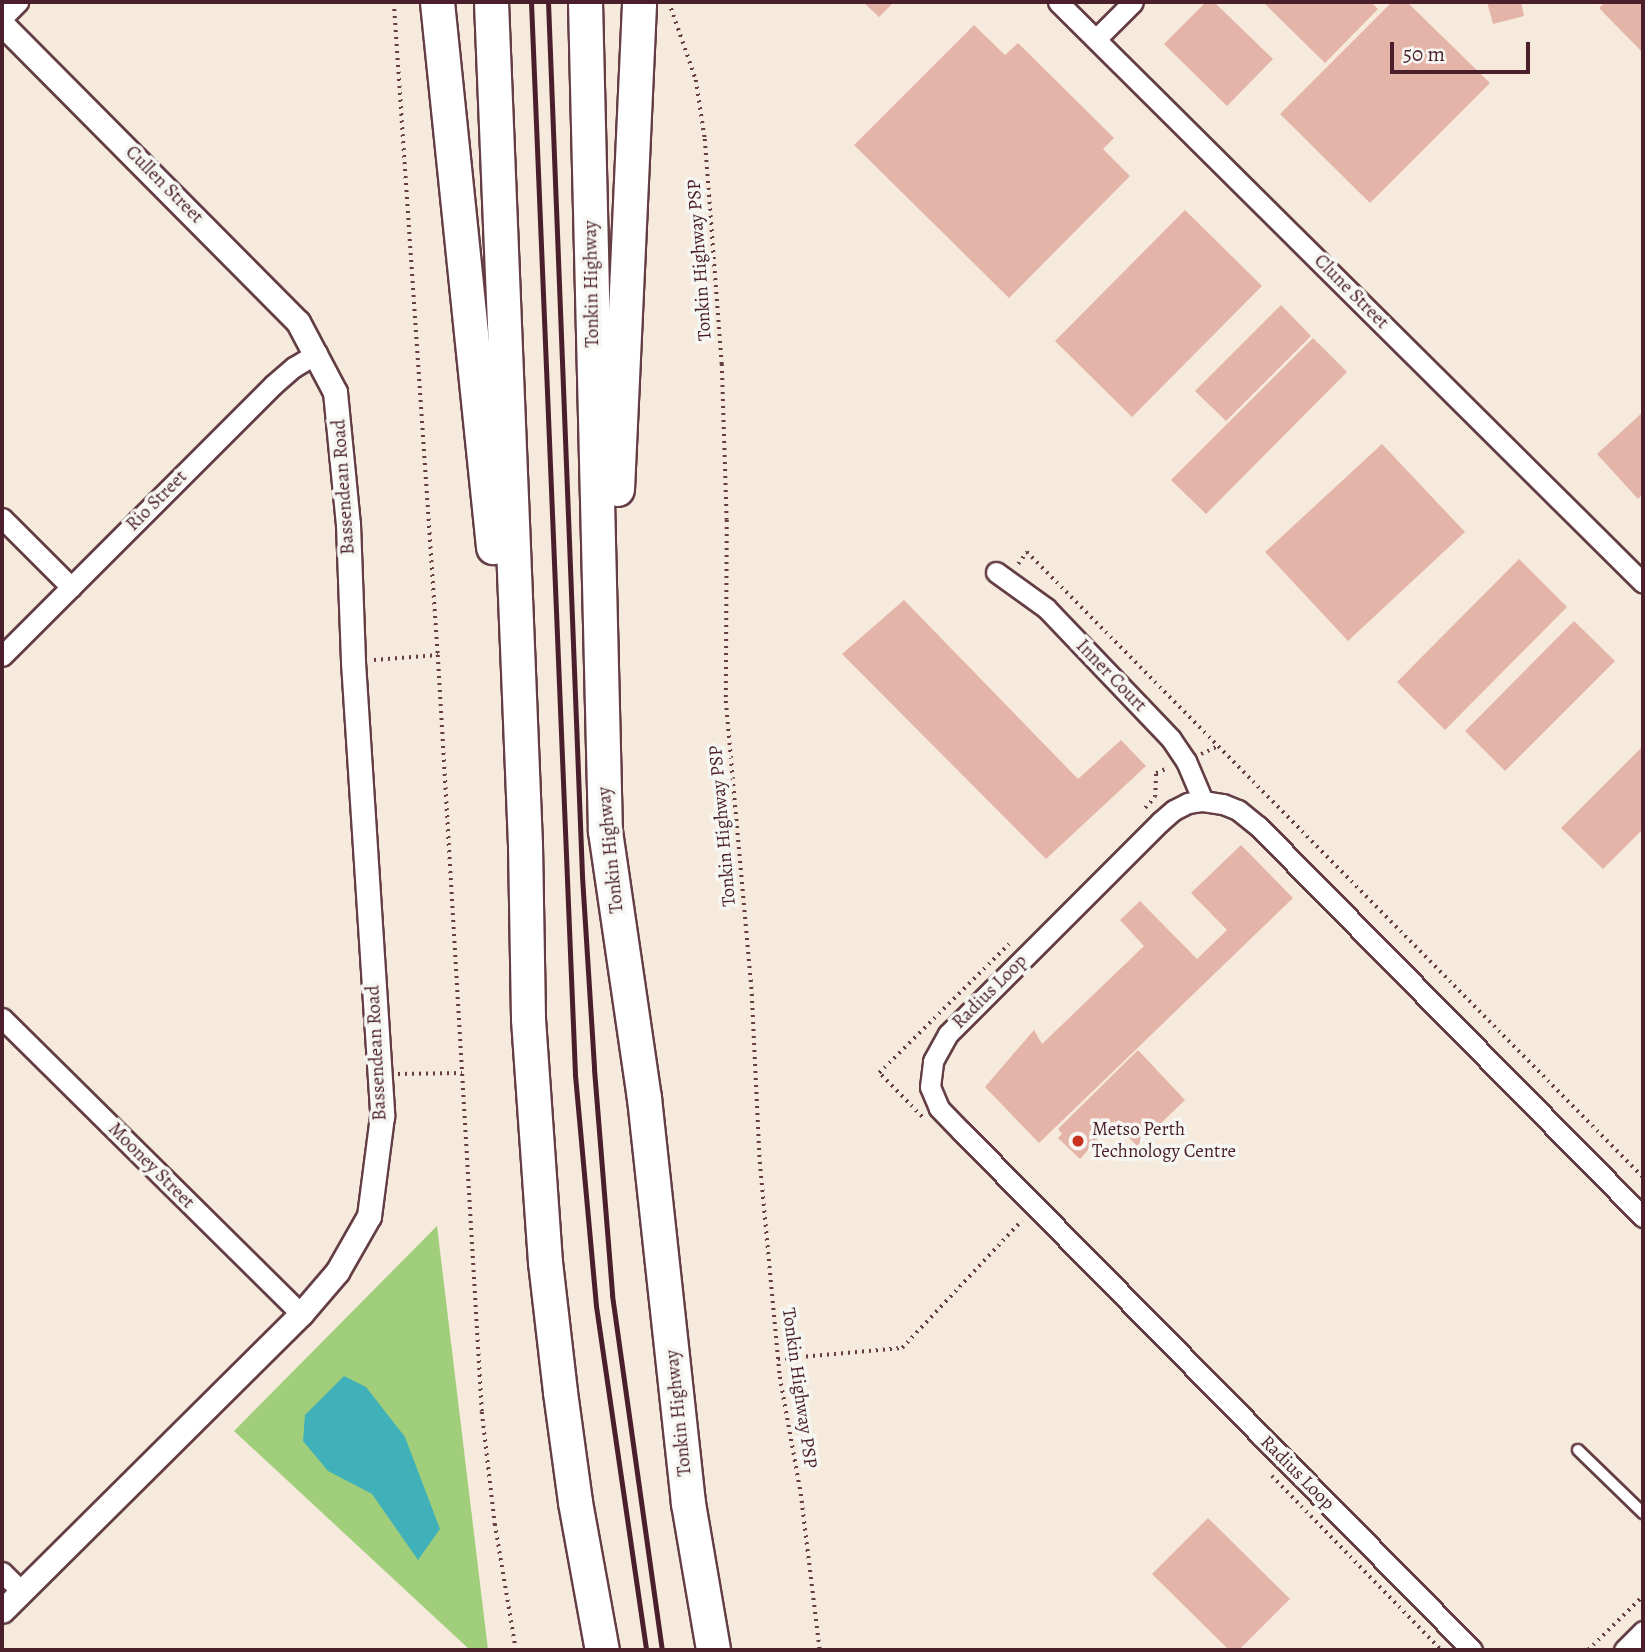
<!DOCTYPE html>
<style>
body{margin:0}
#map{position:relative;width:1645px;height:1652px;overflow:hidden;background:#f5eadb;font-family:Alegreya,serif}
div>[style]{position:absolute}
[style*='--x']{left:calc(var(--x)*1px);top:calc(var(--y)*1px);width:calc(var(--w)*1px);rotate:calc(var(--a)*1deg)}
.green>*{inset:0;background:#a1ce7b}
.water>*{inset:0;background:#41b1b9}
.building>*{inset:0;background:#e5b4a8}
.path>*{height:3.5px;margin-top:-1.75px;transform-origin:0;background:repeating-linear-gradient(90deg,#643d45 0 2px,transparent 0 7px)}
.roads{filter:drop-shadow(2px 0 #643d45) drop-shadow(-2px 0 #643d45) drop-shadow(0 2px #643d45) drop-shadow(0 -2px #643d45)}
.service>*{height:10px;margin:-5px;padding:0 5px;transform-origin:5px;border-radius:5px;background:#fff}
.minor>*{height:19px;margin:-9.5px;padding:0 9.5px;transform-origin:9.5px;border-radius:9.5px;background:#fff}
.tertiary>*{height:23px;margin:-11.5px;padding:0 11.5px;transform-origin:11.5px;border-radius:11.5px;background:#fff}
.motorway>*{height:33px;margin:-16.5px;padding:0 16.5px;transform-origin:16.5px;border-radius:16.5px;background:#fff}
.rail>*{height:5px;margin:-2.5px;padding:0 2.5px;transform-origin:2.5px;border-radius:2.5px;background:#4a1f2b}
.dots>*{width:19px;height:19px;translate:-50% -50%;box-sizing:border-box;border:4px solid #f6f6f2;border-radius:50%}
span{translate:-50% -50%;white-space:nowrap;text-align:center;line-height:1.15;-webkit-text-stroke:7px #f6f6f2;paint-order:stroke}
.street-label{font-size:19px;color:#4a1f2b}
.poi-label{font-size:19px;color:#4a1f2b}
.left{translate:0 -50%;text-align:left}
.frame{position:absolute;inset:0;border:4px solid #4a1f2b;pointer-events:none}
.scale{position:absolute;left:1390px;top:42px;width:140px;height:32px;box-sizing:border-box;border:4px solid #4a1f2b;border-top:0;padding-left:9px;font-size:21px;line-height:24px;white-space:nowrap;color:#4a1f2b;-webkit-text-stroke:5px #f6f6f2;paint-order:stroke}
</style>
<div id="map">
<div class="green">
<div style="clip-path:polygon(437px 1226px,488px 1650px,470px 1650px,234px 1431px)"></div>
</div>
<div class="water">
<div style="clip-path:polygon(344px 1376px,366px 1387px,405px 1437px,440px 1529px,418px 1560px,372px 1494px,328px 1471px,303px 1441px,305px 1415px)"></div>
</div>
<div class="building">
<div style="clip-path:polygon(863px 2px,894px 2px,879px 17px)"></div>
<div style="clip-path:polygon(1206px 2px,1214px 2px,1273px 59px,1227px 106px,1164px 44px)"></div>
<div style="clip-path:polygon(1263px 2px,1371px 2px,1378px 9px,1325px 63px)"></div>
<div style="clip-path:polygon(1392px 2px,1407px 2px,1490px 83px,1370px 203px,1280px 114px)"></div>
<div style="clip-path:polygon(1487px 2px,1521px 2px,1524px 16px,1493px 24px)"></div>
<div style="clip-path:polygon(1605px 2px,1643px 2px,1643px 53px,1599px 8px)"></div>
<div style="clip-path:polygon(974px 25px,1005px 55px,1018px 43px,1114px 138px,1103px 149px,1130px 176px,1009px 298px,854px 145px)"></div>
<div style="clip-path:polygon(1185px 210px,1262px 286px,1132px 417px,1055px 341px)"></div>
<div style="clip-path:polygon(1281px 305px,1311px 336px,1226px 421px,1195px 391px)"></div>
<div style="clip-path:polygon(1313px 338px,1347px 372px,1206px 514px,1171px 480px)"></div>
<div style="clip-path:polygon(1643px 412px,1643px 494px,1638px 499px,1597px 454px)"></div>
<div style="clip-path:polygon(1382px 444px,1465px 532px,1348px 641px,1265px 552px)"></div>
<div style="clip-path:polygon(1519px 559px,1567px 607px,1445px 730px,1397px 682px)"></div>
<div style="clip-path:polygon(904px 600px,1078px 779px,1121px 740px,1146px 766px,1046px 859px,842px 654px)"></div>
<div style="clip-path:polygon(1574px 621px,1615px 661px,1505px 771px,1465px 731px)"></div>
<div style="clip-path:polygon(1643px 746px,1643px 829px,1603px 869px,1561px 828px)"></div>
<div style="clip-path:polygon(1241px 845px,1293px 898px,1039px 1143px,985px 1087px,1034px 1030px,1042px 1044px,1144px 946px,1120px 920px,1140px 901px,1197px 959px,1227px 930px,1191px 893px)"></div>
<div style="clip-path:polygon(1138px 1050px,1185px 1100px,1137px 1146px,1114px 1121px,1080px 1159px,1058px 1138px,1062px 1134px,1058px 1129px)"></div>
<div style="clip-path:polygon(1208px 1518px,1290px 1599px,1239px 1650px,1229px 1650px,1152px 1574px)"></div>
</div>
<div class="path">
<div style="--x:394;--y:2;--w:654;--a:86.15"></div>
<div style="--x:438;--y:655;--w:758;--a:86.67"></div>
<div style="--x:482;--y:1412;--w:113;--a:83.4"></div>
<div style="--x:495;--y:1524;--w:128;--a:80.5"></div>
<div style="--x:669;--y:2;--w:83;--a:70.9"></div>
<div style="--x:696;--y:80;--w:60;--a:81.3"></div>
<div style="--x:705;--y:139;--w:226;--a:85.7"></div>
<div style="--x:722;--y:364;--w:156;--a:88.2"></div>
<div style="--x:727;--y:520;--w:181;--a:90.3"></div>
<div style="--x:726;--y:701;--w:294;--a:84.9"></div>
<div style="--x:752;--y:994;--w:168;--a:87.3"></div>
<div style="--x:760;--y:1162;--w:216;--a:84.7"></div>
<div style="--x:780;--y:1377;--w:119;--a:79.8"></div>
<div style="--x:801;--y:1494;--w:157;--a:83.1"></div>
<div style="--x:1018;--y:564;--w:15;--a:-53"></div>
<div style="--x:1027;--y:552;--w:878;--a:45.42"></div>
<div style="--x:374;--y:660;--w:64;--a:-4.5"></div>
<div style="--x:1201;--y:754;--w:19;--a:-25"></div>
<div style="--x:1145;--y:808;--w:15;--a:-48"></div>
<div style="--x:1155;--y:797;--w:24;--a:-88"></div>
<div style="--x:1156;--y:773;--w:13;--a:-23"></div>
<div style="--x:398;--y:1074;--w:64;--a:-0.9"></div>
<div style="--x:922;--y:1117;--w:62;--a:-134.3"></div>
<div style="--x:879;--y:1073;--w:183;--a:-44.8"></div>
<div style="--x:778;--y:1359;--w:124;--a:-5.1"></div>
<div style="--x:902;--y:1348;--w:175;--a:-46.8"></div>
<div style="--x:1272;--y:1476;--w:243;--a:45.8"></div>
<div style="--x:1588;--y:1650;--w:77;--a:-44.5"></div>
</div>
<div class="roads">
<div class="service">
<div style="--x:1578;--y:1450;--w:91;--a:44.1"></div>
</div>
<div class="minor">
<div style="--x:1058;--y:2;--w:824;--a:44.8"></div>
<div style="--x:2;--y:18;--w:23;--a:-45"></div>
<div style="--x:1096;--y:39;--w:52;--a:-45"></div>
<div style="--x:2;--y:518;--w:98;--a:45"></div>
<div style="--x:996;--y:572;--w:62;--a:35.8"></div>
<div style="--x:1046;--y:608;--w:181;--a:46.3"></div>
<div style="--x:1171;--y:739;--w:27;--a:56"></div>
<div style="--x:1186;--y:761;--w:43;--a:67"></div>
<div style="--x:2;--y:656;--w:383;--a:-45"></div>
<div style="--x:273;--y:385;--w:28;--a:-41"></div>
<div style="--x:294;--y:367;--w:27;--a:-31"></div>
<div style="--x:2;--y:1018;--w:421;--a:44.7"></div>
<div style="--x:2;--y:1572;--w:27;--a:45"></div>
<div style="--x:1472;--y:1650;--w:728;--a:-134.55"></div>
<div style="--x:961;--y:1131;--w:32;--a:-134"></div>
<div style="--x:939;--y:1108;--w:23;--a:-113"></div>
<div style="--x:930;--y:1087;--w:26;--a:-83"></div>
<div style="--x:933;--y:1061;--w:31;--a:-61"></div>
<div style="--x:948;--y:1034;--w:300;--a:-45"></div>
<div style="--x:1160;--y:822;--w:18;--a:-41"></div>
<div style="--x:1174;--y:810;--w:16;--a:-27"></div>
<div style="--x:1188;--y:803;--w:15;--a:-8"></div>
<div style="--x:1203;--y:801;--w:20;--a:9"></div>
<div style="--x:1223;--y:804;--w:16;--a:22"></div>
<div style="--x:1238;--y:810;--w:26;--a:39"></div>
<div style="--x:1258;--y:826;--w:549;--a:45.44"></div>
<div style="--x:1624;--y:1650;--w:27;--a:-45"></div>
</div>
<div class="tertiary">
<div style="--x:2;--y:24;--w:420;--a:45.2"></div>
<div style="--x:298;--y:322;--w:79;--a:62.1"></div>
<div style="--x:335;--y:392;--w:133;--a:84.4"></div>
<div style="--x:348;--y:524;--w:138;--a:87.9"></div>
<div style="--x:353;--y:662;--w:455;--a:86.3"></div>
<div style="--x:382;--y:1116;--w:101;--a:97.4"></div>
<div style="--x:369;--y:1216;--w:64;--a:119.7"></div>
<div style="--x:337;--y:1272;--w:55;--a:130.6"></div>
<div style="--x:301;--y:1314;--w:421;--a:135.2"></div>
</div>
<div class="motorway">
<div style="--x:437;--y:2;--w:548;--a:84.13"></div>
<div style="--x:491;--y:2;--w:844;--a:87.69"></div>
<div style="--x:525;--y:845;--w:174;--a:89"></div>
<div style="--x:528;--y:1019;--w:244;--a:86"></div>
<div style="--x:545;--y:1262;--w:131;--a:83.4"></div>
<div style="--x:560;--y:1392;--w:111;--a:82.2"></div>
<div style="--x:575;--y:1502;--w:150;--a:79.7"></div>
<div style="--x:585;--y:2;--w:829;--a:88.62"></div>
<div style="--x:605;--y:831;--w:270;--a:81.7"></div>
<div style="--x:644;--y:1098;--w:407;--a:83.8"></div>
<div style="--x:688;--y:1503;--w:149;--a:80.3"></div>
<div style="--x:617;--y:489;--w:487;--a:-87.4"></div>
</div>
</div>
<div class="rail">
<div style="--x:531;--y:2;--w:1074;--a:87.65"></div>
<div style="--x:575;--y:1075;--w:232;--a:84.8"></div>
<div style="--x:596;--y:1306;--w:348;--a:81.7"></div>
<div style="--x:548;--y:2;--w:875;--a:87.77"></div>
<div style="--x:582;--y:876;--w:193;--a:86.4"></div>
<div style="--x:594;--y:1069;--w:227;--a:85.4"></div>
<div style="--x:612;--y:1295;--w:359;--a:82"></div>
</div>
<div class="dots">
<div style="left:1078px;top:1141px;background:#c8321e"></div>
</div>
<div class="street-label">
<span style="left:164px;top:185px;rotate:45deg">Cullen Street</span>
<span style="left:700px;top:260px;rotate:-94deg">Tonkin Highway PSP</span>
<span style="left:592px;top:284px;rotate:-91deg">Tonkin Highway</span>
<span style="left:1351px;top:292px;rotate:45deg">Clune Street</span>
<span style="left:344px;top:487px;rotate:-94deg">Bassendean Road</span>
<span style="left:157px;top:501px;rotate:-45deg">Rio Street</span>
<span style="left:1111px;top:676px;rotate:46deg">Inner Court</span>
<span style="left:723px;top:826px;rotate:-95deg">Tonkin Highway PSP</span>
<span style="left:611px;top:850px;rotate:-96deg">Tonkin Highway</span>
<span style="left:990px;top:992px;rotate:-45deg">Radius Loop</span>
<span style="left:377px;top:1053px;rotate:-93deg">Bassendean Road</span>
<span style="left:151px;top:1166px;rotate:45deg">Mooney Street</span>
<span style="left:799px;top:1388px;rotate:82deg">Tonkin Highway PSP</span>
<span style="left:679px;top:1413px;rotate:-96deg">Tonkin Highway</span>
<span style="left:1297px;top:1473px;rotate:45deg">Radius Loop</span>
</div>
<div class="poi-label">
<span class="left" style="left:1092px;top:1141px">Metso Perth<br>Technology Centre</span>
</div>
<div class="frame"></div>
<div class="scale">50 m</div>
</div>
